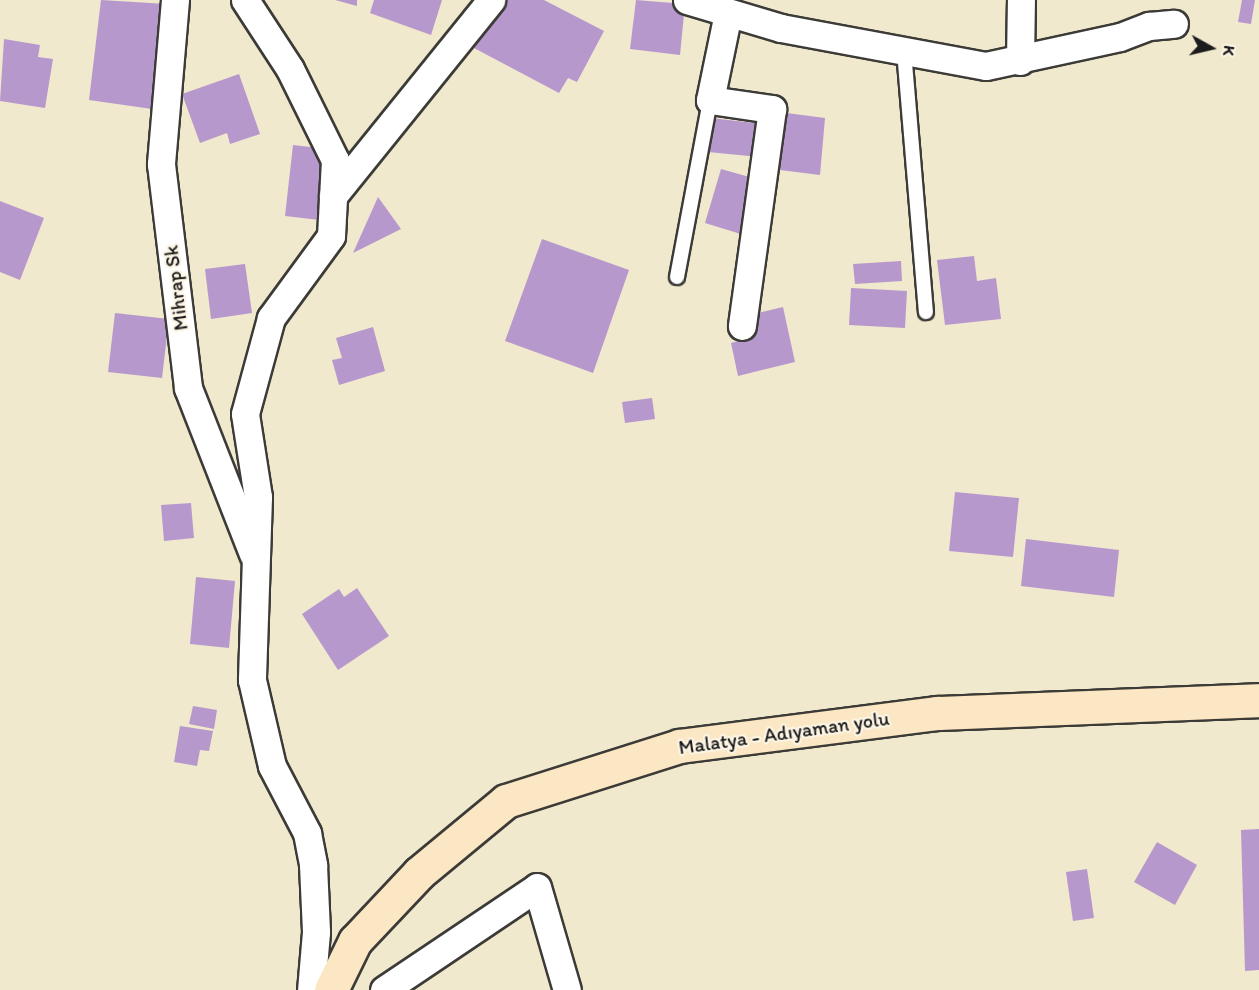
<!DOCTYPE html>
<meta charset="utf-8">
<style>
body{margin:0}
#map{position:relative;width:1259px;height:990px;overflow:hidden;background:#f0e9cd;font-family:Itim,sans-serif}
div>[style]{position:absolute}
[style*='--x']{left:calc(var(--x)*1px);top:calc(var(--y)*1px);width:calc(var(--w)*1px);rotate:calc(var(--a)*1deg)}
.building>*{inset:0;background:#b798cd}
.roads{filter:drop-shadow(2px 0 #3c3b37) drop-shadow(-2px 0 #3c3b37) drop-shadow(0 2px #3c3b37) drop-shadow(0 -2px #3c3b37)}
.lane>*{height:14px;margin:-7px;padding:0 7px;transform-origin:7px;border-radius:7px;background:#fff}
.street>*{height:27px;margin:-13.5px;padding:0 13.5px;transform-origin:13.5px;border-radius:13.5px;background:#fff}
.secondary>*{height:33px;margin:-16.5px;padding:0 16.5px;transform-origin:16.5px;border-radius:16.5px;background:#fbe7c3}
span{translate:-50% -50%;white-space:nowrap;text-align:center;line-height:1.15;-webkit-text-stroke:4.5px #fcf5e5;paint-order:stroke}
.street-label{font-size:20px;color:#1c1c1c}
.north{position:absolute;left:1181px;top:18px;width:60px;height:60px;-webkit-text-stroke:4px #fcf5e5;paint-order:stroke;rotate:98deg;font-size:16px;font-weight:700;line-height:24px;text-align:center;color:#1c1c1c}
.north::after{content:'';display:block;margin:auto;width:21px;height:27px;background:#1c1c1c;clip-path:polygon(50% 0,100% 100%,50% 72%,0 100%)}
</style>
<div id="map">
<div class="building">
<div style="clip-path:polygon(101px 0,167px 4px,152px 109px,89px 100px)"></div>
<div style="clip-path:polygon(335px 0,357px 0,357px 6px)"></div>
<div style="clip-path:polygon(374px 0,442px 0,431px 35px,370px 13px)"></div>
<div style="clip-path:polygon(497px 0,544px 0,604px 31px,577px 82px,568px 78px,559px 93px,472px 47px)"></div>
<div style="clip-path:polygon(636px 0,685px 4px,680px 55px,630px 49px)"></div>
<div style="clip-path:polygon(1242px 0,1255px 0,1251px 24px,1238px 22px)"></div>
<div style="clip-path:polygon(4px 39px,40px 45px,38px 57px,53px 59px,45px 108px,0 101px)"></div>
<div style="clip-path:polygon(239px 74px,260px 134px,230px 144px,227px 133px,200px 143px,182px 94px)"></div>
<div style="clip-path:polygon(779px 112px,825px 118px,820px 175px,772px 169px)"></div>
<div style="clip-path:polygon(711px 118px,763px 124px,759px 157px,708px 152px)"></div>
<div style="clip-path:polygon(293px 145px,345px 151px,337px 222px,285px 216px)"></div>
<div style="clip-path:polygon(721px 169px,760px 180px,744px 235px,705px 223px)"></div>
<div style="clip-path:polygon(378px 197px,401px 229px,353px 253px)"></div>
<div style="clip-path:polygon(0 201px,44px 218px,20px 280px,0 272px)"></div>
<div style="clip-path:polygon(542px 239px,629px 270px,593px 373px,505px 341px)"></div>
<div style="clip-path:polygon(974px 256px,977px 281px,996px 278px,1001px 319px,945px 325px,937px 260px)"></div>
<div style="clip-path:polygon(901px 261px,902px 281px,855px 284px,853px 264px)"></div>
<div style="clip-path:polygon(245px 264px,252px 313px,211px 319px,205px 269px)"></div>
<div style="clip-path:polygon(851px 288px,907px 291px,905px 328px,849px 325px)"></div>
<div style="clip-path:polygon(783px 307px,795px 362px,738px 376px,731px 343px,750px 338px,745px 316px)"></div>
<div style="clip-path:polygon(115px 313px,169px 319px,162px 378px,108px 372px)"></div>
<div style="clip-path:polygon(373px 327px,385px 371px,339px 385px,332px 360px,342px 358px,336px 338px)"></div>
<div style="clip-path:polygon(652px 398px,655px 419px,625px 423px,622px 402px)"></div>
<div style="clip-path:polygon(955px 492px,1019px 498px,1013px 557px,949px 551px)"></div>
<div style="clip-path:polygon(191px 503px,194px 538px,164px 541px,161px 505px)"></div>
<div style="clip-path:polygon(1026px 539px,1119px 550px,1114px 597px,1021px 586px)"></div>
<div style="clip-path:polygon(196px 577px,235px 581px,229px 648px,190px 644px)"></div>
<div style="clip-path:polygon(357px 588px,389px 636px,338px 670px,302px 614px,339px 589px,344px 597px)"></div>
<div style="clip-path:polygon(193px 706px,217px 710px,214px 729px,189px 724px)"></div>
<div style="clip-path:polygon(180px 726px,213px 731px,209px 751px,200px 750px,197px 766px,174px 762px)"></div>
<div style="clip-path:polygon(1259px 829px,1259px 970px,1245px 971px,1241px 830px)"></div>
<div style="clip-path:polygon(1157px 842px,1197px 865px,1175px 905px,1134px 882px)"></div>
<div style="clip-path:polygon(1087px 869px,1094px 918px,1073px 921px,1066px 872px)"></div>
</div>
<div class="roads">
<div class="lane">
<div style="--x:904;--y:51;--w:262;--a:85.2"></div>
<div style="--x:677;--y:277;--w:180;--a:-79.4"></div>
</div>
<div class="street">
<div style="--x:175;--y:0;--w:165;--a:94.9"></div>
<div style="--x:161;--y:164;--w:226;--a:83.1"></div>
<div style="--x:188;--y:388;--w:178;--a:68.6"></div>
<div style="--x:245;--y:0;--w:82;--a:56.9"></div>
<div style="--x:290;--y:69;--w:102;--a:63.7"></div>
<div style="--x:335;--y:160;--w:76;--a:93"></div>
<div style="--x:331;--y:236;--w:102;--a:126.2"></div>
<div style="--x:271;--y:318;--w:99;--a:105.2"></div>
<div style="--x:245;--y:414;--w:84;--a:81.1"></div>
<div style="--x:258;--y:497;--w:183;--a:91.9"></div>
<div style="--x:252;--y:680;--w:88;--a:76.9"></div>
<div style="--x:272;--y:766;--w:76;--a:62.4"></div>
<div style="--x:307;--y:833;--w:33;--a:79"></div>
<div style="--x:313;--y:865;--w:67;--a:87.4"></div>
<div style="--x:316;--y:932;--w:58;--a:94.9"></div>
<div style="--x:687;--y:0;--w:98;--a:16.6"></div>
<div style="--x:781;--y:28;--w:208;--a:10.5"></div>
<div style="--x:986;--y:66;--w:137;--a:-12.2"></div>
<div style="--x:1120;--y:37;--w:31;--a:-21"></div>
<div style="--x:1149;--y:26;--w:25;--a:-5"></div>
<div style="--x:728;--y:13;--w:89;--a:101.7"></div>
<div style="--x:710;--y:100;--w:63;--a:8.3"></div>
<div style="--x:772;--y:109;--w:219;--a:97.9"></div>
<div style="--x:1020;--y:61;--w:61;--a:-89.1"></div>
<div style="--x:333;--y:196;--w:252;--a:-51.1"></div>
<div style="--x:384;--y:990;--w:184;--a:-33.9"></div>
<div style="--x:537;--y:887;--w:107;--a:73.8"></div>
</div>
<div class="secondary">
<div style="--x:331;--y:990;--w:55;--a:-63.9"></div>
<div style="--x:355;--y:941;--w:93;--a:-46.7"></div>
<div style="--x:419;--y:873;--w:113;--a:-39.6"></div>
<div style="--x:506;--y:801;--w:182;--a:-17.6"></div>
<div style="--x:679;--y:746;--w:260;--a:-7.3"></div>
<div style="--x:937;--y:713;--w:322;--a:-2.3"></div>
</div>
</div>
<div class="street-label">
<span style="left:176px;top:288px;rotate:-97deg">Mihrap Sk</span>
<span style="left:784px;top:733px;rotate:-8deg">Malatya - Adıyaman yolu</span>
</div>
<div class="north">K</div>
</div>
